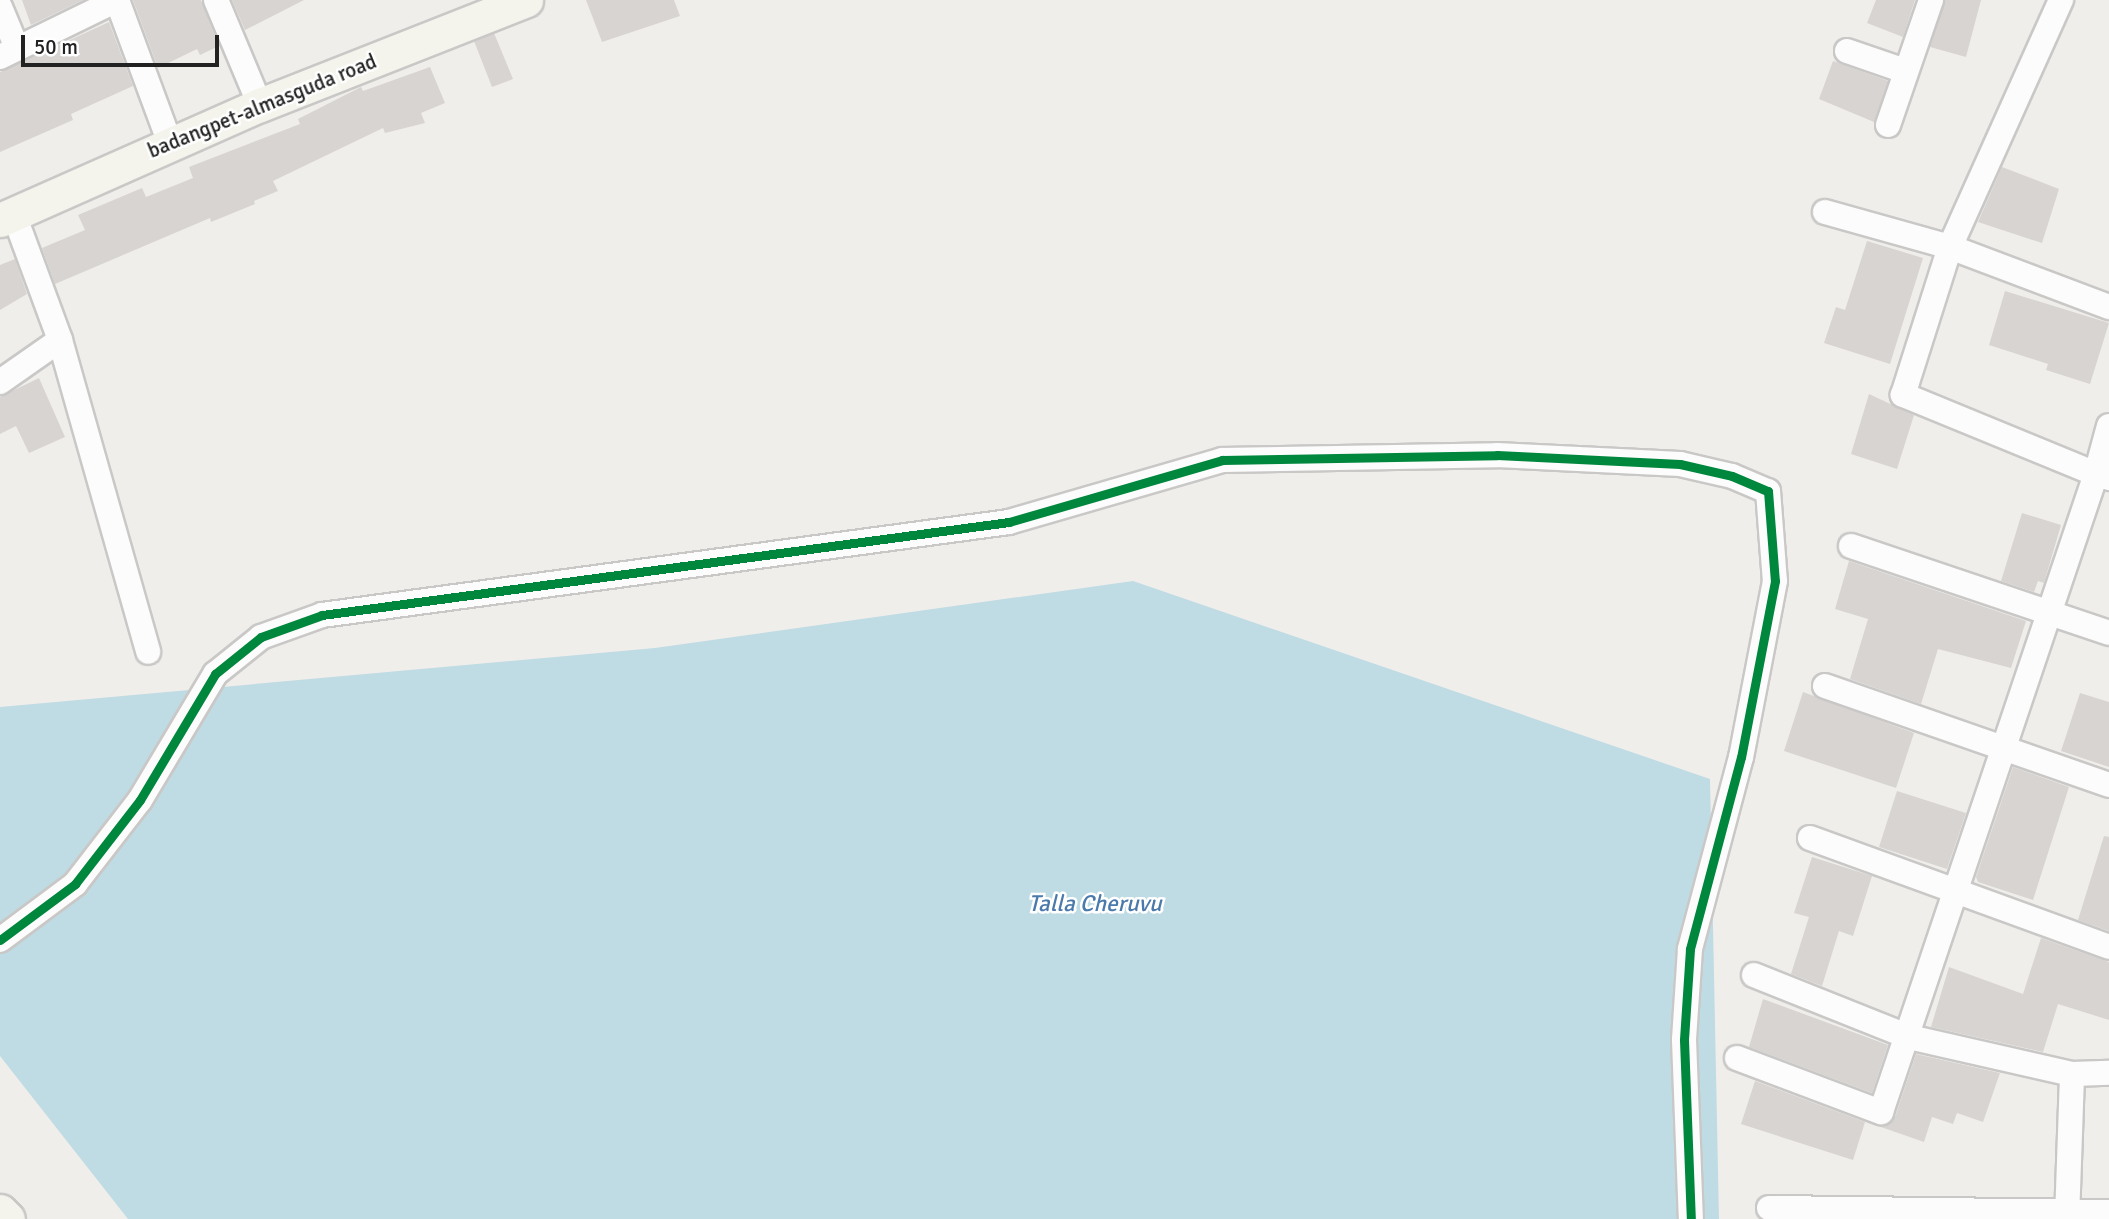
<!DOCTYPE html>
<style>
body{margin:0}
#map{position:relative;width:2109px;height:1219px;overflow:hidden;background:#f0eeeb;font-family:Signika,sans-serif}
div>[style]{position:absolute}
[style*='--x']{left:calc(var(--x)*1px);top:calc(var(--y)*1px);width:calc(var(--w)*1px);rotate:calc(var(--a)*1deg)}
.water>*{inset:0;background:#bfdbe3}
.building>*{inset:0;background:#d7d4d2}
.roads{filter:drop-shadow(2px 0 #c9c8c7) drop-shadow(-2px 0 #c9c8c7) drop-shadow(0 2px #c9c8c7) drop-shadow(0 -2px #c9c8c7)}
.street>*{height:24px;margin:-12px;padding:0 12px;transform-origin:12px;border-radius:12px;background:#fdfcfc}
.secondary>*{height:33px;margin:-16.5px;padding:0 16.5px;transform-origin:16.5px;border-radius:16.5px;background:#f4f4ed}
.cycleway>*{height:9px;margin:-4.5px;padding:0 4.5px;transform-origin:4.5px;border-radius:4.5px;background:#00873e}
span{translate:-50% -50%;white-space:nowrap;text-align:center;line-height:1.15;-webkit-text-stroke:5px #fff;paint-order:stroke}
.street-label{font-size:21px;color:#222}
.water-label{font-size:23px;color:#4a7aab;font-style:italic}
.scale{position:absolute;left:21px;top:35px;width:198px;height:32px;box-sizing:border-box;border:4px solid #222;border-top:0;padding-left:9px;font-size:21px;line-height:24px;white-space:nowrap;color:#222;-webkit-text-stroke:5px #fff;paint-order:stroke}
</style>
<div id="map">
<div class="water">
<div style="clip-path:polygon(1133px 581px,1710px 779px,1719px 1219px,128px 1219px,0 1056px,0 707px,655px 648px)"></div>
</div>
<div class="building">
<div style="clip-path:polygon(22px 0,83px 0,31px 25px)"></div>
<div style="clip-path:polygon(133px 0,201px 0,219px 46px,200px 55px,197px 49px,158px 68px)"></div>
<div style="clip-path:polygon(232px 0,304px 0,245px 30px)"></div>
<div style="clip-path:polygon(586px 0,674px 0,680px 16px,602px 42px)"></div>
<div style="clip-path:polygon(1876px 0,1915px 0,1903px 37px,1867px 23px)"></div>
<div style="clip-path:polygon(1945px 0,1981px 0,1966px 57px,1930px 47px)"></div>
<div style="clip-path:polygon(109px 22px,133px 86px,71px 114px,73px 120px,0 152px,0 72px)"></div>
<div style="clip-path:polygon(494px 33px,513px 79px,492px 87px,474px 41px)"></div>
<div style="clip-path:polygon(1833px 61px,1888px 81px,1874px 122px,1819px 99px)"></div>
<div style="clip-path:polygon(430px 67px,445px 103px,421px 113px,425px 123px,385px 133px,383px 128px,273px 181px,278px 191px,254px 201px,255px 204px,211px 222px,210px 218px,55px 284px,42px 248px,85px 230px,78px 215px,142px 188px,146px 197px,193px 178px,189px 167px,300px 124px,298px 119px,361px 87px,363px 91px)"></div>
<div style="clip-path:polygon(2002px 167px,2059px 189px,2042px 243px,1978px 222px)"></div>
<div style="clip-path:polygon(1867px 241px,1923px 258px,1890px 364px,1824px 343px,1836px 307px,1845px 310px)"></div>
<div style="clip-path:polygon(15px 259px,27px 294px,0 310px,0 265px)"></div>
<div style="clip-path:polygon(2005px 291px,2109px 323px,2090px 384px,2046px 370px,2048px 364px,1989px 345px)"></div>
<div style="clip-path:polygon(39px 378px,65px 437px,29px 453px,16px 426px,0 434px,0 397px)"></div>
<div style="clip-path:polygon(1869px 394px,1914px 415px,1897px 469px,1851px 454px)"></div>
<div style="clip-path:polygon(2022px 513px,2061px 525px,2044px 583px,2038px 581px,2034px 592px,2001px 581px)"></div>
<div style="clip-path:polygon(1849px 561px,2026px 621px,2011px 668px,1938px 649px,1921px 704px,1850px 679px,1868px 619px,1835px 609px)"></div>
<div style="clip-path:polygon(1803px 692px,1914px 733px,1896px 788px,1784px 751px)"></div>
<div style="clip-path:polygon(2080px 693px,2109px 702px,2109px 767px,2061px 751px)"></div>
<div style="clip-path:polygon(2013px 767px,2069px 787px,2033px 900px,1978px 882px,1976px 877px)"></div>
<div style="clip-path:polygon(1897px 791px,1966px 813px,1947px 869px,1879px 847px)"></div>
<div style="clip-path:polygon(2104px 836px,2109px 837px,2109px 931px,2078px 920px)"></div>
<div style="clip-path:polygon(1812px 857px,1872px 876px,1853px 936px,1839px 931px,1822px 986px,1791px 974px,1809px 917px,1794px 913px)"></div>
<div style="clip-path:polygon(2041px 938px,2109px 962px,2109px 1020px,2058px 1004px,2043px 1052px,1931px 1027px,1949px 967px,2023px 994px)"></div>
<div style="clip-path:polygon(1763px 999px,1888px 1045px,1872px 1093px,1749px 1047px)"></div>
<div style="clip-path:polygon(1916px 1054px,2000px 1073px,1983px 1122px,1957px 1113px,1953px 1124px,1932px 1117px,1924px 1142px,1878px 1126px,1895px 1117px)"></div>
<div style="clip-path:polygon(1755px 1081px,1865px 1122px,1853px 1160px,1741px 1124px)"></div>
</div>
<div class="roads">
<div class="street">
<div style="--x:117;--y:0;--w:153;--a:69.7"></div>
<div style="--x:216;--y:0;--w:114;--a:67.3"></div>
<div style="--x:0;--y:7;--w:44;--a:67.5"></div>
<div style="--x:1847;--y:51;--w:61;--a:19"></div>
<div style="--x:0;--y:57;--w:130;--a:-26"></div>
<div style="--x:1888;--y:125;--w:132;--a:-71"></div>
<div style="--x:13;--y:212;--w:136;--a:69.8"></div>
<div style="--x:60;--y:340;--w:324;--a:74.2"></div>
<div style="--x:1825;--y:212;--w:130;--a:15.6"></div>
<div style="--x:1950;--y:247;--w:170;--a:20.7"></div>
<div style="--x:0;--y:382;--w:73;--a:-35"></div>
<div style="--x:2109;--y:426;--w:50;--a:105.2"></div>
<div style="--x:2096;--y:474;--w:14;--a:17"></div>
<div style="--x:1851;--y:546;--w:272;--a:18.6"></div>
<div style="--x:1825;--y:686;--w:301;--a:19.2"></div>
<div style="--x:1810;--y:838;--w:318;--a:20"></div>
<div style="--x:0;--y:940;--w:94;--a:-36.7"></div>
<div style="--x:75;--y:884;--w:106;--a:-52.3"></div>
<div style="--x:140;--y:800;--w:147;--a:-59.2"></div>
<div style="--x:215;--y:674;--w:59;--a:-38.8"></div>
<div style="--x:261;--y:637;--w:65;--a:-19.8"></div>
<div style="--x:322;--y:615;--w:693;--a:-7.71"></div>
<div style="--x:1009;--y:522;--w:222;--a:-16.2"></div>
<div style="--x:1222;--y:460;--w:275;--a:-1"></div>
<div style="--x:1497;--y:455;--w:183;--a:2.8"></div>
<div style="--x:1680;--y:464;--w:53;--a:13"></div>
<div style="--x:1732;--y:476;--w:39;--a:23"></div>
<div style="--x:1768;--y:491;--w:90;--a:85.6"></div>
<div style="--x:1775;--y:581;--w:179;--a:100.9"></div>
<div style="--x:1741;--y:757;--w:199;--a:104.9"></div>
<div style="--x:1690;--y:949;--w:91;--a:93.8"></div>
<div style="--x:1684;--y:1040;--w:179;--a:87.8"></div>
<div style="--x:1754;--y:975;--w:167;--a:21.8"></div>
<div style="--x:1909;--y:1037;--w:167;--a:12.8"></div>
<div style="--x:2072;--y:1074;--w:37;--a:-2"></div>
<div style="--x:1737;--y:1058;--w:154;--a:20.6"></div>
<div style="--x:1881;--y:1112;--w:673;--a:-71.38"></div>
<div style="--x:2096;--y:474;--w:209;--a:-157.7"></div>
<div style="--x:1903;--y:395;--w:155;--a:-72.4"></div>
<div style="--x:1950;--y:247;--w:271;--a:-65.8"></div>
<div style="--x:1769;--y:1208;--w:340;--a:0.7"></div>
<div style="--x:2067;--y:1219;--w:145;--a:-88"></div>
</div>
<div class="secondary">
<div style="--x:0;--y:220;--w:284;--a:-23.9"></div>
<div style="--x:260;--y:105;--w:286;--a:-21.5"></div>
<div style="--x:0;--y:1211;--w:11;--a:45"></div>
</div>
</div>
<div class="cycleway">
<div style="--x:0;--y:940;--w:94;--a:-36.7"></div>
<div style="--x:75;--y:884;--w:106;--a:-52.3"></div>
<div style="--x:140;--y:800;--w:147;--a:-59.2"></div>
<div style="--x:215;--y:674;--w:59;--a:-38.8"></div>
<div style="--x:261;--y:637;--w:65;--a:-19.8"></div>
<div style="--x:322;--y:615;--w:693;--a:-7.71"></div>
<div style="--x:1009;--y:522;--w:222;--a:-16.2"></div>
<div style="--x:1222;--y:460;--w:275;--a:-1"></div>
<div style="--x:1497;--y:455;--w:183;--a:2.8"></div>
<div style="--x:1680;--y:464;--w:53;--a:13"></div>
<div style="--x:1732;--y:476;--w:39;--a:23"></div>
<div style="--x:1768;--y:491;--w:90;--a:85.6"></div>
<div style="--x:1775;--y:581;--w:179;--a:100.9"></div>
<div style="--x:1741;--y:757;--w:199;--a:104.9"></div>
<div style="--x:1690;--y:949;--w:91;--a:93.8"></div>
<div style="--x:1684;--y:1040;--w:179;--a:87.8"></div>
</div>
<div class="street-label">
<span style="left:262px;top:106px;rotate:-22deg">badangpet-almasguda road</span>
</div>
<div class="water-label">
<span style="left:1095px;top:904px">Talla Cheruvu</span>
</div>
<div class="scale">50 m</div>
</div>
